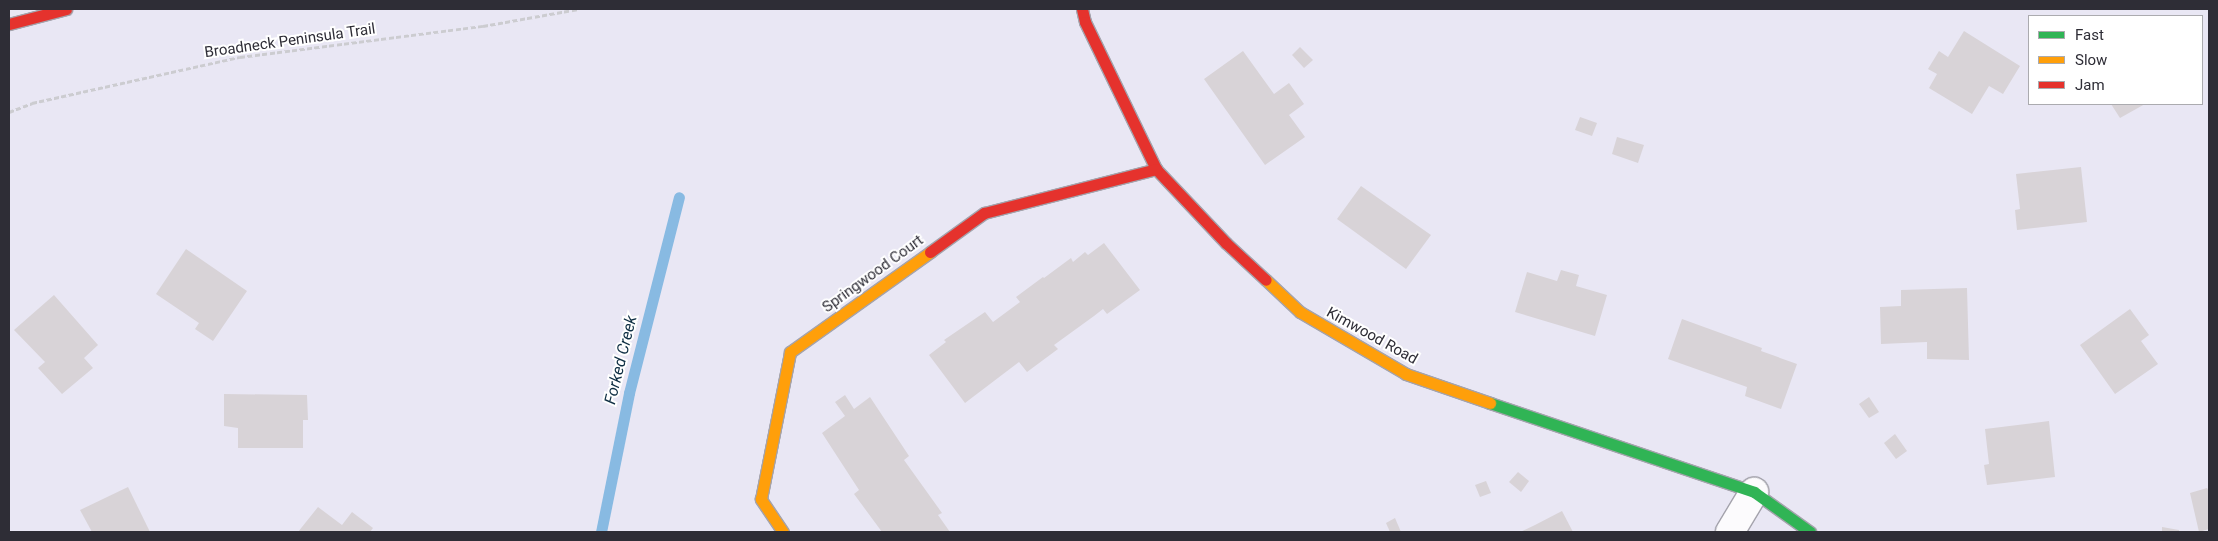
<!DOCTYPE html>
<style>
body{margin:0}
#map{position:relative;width:2218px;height:541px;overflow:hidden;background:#e9e7f4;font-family:Roboto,sans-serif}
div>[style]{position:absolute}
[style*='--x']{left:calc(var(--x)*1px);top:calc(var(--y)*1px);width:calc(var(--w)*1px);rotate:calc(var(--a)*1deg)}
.stream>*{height:11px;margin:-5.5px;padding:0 5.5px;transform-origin:5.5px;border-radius:5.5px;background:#88bae2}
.building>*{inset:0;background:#d8d3d7}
.path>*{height:3px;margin-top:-1.5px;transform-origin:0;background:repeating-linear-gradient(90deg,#ccccd0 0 5px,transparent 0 7.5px)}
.roads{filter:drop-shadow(1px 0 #a4a3ac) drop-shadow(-1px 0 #a4a3ac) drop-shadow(0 1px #a4a3ac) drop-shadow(0 -1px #a4a3ac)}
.street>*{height:28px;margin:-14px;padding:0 14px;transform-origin:14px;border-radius:14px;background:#fcfbfd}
.fast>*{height:11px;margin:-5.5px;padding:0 5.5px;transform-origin:5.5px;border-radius:5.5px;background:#30b455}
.slow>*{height:11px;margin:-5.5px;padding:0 5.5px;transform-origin:5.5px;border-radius:5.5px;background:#ff9f0a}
.jam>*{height:11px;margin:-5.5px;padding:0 5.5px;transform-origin:5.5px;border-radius:5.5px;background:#e5322d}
span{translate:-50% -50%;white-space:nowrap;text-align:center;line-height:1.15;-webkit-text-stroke:4px #fff;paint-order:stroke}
.street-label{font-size:15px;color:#2e2d36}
.water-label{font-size:16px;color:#0e2e43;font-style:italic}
.frame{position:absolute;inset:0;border:10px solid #2e2d36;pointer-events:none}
.legend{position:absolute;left:2028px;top:15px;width:175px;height:90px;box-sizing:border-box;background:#fff;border:1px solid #ababaf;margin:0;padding:6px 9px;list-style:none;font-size:15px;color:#2e2d36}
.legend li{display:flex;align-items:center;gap:10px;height:25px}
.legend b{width:25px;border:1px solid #ababaf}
</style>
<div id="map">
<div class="stream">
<div style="--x:601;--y:532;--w:142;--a:-78.6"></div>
<div style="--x:629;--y:393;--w:202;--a:-75.7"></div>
</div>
<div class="building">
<div style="clip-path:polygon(1964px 31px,2020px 66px,2003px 94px,1989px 86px,1972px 114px,1929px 88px,1937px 74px,1928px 69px,1939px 51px,1948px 57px)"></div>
<div style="clip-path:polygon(1300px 47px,1313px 60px,1304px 68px,1292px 55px)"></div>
<div style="clip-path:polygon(1243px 51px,1274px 94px,1289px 83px,1304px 104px,1289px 115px,1305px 137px,1265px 165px,1204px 79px)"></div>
<div style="clip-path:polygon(2111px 104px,2145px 104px,2120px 118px)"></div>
<div style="clip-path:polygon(1580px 117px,1597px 123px,1592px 136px,1575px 130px)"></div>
<div style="clip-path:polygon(1617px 137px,1644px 145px,1638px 163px,1612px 154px)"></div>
<div style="clip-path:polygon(2081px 167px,2087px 222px,2017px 230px,2015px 210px,2020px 209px,2016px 174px)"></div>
<div style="clip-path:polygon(1361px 186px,1431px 235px,1406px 269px,1337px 219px)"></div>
<div style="clip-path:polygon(1104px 243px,1140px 290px,1107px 314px,1103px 309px,1094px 316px,1054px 345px,1058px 349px,1027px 372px,1019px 362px,965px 403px,929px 355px,946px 342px,944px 340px,985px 312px,993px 322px,1020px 302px,1016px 297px,1043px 277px,1044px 278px,1071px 258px,1073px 262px,1085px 252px,1088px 255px)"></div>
<div style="clip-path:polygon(186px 249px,247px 291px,213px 341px,195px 329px,199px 323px,156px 294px)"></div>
<div style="clip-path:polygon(1561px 270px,1579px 275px,1576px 286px,1607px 295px,1595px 336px,1515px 312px,1527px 272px,1557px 281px)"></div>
<div style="clip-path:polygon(1967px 288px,1969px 360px,1927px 359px,1927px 342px,1881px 344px,1880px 307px,1901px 306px,1901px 290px)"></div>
<div style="clip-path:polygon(54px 295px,98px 345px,84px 358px,93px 368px,62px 394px,38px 368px,45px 362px,14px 330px)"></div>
<div style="clip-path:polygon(2130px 309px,2149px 335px,2141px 341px,2158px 364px,2115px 394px,2080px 345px)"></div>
<div style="clip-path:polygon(1682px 319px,1762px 348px,1761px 351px,1797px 364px,1781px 409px,1745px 396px,1747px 387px,1668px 359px)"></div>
<div style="clip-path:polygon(224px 394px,307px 395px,308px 420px,303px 420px,303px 448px,238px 448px,238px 428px,224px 426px)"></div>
<div style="clip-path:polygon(845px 395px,854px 409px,870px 397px,909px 456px,904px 460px,942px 513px,938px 515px,950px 532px,882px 532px,854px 494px,859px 490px,822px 433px,845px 416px,835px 402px)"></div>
<div style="clip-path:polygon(1869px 397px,1879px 412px,1869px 418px,1859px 404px)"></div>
<div style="clip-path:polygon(2049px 421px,2055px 477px,1987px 485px,1984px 465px,1989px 464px,1985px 429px)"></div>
<div style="clip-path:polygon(1895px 434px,1907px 451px,1896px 459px,1884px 443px)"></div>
<div style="clip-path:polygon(1518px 472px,1529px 481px,1521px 492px,1509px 482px)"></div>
<div style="clip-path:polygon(1486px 481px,1491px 493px,1480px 497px,1475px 485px)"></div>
<div style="clip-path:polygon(128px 487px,150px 532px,92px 532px,80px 510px)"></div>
<div style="clip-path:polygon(2207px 488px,2209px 491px,2209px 529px,2199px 532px,2190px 493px)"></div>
<div style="clip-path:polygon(318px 507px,342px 525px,352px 512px,373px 528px,370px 532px,298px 532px)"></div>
<div style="clip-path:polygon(1562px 511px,1573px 532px,1520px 532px,1535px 525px)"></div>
<div style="clip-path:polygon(1395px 518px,1401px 532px,1390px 532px,1386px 523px)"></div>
<div style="clip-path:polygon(2162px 527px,2179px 530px,2179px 532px,2162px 532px)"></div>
</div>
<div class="path">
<div style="--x:9;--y:112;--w:25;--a:-21"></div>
<div style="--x:32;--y:103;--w:213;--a:-12.5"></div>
<div style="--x:240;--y:57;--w:245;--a:-7.3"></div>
<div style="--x:483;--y:26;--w:97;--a:-10.1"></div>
</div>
<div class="roads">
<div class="street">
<div style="--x:1730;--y:532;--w:47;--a:-59"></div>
</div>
<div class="fast">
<div style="--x:1490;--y:403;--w:279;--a:18.6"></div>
<div style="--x:1754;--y:492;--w:69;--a:35.5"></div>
</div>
<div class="slow">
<div style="--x:1266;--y:280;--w:47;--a:43.3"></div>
<div style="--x:1300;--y:312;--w:123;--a:30.3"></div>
<div style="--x:1406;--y:374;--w:89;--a:19"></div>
<div style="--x:783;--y:532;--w:40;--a:-124"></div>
<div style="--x:761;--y:499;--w:150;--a:-78.8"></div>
<div style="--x:790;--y:352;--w:172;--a:-35.5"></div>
</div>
<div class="jam">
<div style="--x:1082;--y:9;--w:13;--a:77"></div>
<div style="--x:1085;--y:22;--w:163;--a:64.2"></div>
<div style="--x:1156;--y:169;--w:102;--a:46.6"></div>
<div style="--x:1226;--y:243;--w:54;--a:42.8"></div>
<div style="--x:9;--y:24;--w:59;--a:-14.7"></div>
<div style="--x:930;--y:252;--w:67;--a:-35.8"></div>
<div style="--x:984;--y:213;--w:178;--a:-14.3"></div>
</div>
</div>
<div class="street-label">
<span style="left:290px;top:41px;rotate:-8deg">Broadneck Peninsula Trail</span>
<span style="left:873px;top:274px;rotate:-36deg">Springwood Court</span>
<span style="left:1372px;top:336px;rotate:29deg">Kimwood Road</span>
</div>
<div class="water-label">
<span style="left:621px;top:360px;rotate:-76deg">Forked Creek</span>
</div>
<div class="frame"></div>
<ul class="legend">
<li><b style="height:6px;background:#30b455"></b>Fast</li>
<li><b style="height:6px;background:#ff9f0a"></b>Slow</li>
<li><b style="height:6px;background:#e5322d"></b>Jam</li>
</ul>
</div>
